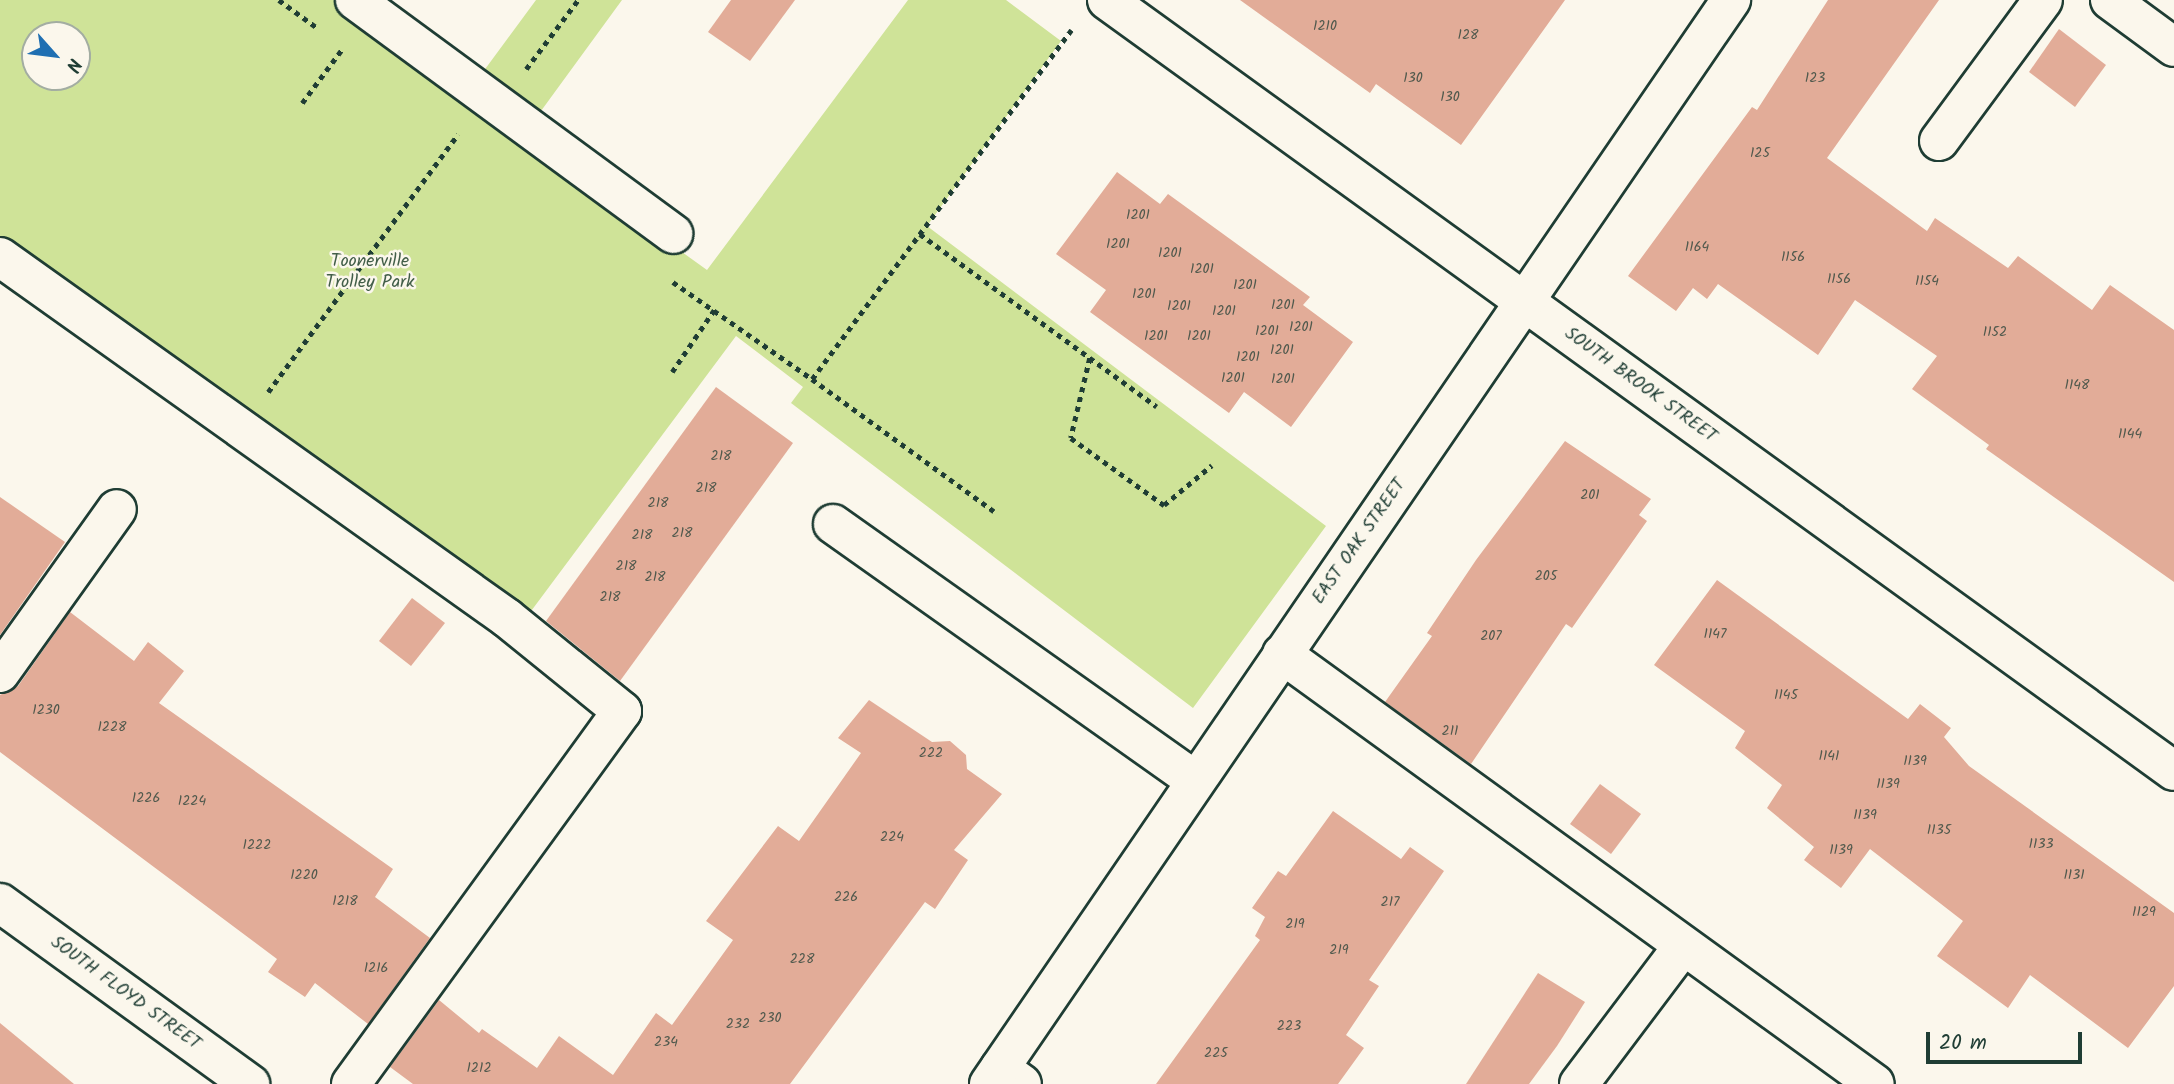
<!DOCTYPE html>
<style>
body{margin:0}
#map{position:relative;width:2174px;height:1084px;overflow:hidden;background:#fbf7ec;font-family:Kalam,sans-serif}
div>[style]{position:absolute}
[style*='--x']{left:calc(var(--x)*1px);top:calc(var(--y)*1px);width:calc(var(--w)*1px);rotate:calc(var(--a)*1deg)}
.green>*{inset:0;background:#cfe398}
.building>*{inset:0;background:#e2ac98}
.path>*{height:4.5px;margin-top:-2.25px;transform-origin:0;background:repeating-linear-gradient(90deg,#1f3d34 0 5px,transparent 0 10px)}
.roads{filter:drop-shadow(2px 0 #1f3d34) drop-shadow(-2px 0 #1f3d34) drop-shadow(0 2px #1f3d34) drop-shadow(0 -2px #1f3d34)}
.minor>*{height:38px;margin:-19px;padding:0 19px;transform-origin:19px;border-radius:19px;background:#fbf7ec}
.major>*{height:38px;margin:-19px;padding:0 19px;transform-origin:19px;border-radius:19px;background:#fbf7ec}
span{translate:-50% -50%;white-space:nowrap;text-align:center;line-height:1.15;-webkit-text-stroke:5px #fbf7ec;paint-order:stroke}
.number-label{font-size:14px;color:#50594d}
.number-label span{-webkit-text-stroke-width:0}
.park-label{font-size:18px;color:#425e48}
.street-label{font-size:18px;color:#1f3d34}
.north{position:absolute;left:21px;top:21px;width:70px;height:70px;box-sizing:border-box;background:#fbf7ec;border:2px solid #a3ada2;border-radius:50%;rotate:118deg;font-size:19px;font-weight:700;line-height:28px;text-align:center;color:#1f3d34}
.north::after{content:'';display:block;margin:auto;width:24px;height:32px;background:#1f6fb2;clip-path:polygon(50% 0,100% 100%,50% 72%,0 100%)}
.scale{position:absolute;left:1926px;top:1032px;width:156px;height:32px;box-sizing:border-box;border:4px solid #1f3d34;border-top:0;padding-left:9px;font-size:21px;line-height:24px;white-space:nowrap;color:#1f3d34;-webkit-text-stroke:5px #fbf7ec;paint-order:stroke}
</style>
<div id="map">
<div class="green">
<div style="clip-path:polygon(evenodd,0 0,337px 0,466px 95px,536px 0,622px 0,522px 137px,707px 270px,908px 0,1006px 0,1061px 41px,927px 226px,1326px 526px,1193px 708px,791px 403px,803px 387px,736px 336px,514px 634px,0 249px,0 0,35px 35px,77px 35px,77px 77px,35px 77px,35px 35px)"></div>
</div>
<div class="building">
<div style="clip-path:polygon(731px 0,795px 0,750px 61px,708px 32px)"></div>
<div style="clip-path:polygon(1240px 0,1565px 0,1461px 145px,1376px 84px,1370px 93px)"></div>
<div style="clip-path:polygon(1828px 0,1939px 0,1827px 158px,1927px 231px,1935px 218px,2008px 268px,2018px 256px,2092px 310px,2110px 285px,2174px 330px,2174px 582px,1986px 449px,1989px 445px,1912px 389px,1937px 356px,1855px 300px,1818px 355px,1718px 284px,1707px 299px,1693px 288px,1676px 311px,1628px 276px,1752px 107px,1757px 110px)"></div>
<div style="clip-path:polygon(2059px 29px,2106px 65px,2075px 107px,2029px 72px)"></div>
<div style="clip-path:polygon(1117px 172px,1160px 204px,1168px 194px,1310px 297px,1303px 305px,1353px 342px,1291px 427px,1244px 392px,1229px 413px,1090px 312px,1106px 290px,1056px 254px)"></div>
<div style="clip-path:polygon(716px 387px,793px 443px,620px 681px,546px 621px)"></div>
<div style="clip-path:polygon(1565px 441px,1651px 499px,1639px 515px,1647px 521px,1572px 628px,1566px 624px,1471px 764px,1385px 702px,1432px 636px,1427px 633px,1476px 560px)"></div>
<div style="clip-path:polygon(0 497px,65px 542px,0 635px)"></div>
<div style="clip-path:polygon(1717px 580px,1908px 719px,1920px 704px,1951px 728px,1944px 737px,1969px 766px,2174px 913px,2174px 986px,2128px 1048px,2030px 975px,2008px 1008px,1937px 956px,1963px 921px,1870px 849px,1841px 888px,1804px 860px,1814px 847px,1767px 808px,1782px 785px,1735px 748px,1745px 731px,1654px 665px)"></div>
<div style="clip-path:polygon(412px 598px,445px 623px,411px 666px,379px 641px)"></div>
<div style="clip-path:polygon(70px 612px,134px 661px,148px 642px,184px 671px,159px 703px,393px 869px,375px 897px,430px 938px,368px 1024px,315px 983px,305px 997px,268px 972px,277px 959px,0 752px,0 695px,18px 686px)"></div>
<div style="clip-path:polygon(869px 700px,932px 742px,950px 741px,966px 755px,967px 769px,1002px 794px,954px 850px,968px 860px,935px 909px,925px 902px,790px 1084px,413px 1084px,390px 1067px,439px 1000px,479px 1033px,482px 1029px,537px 1068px,559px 1036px,613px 1075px,656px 1013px,672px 1025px,733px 940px,706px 921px,778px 826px,799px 841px,861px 753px,838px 738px)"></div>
<div style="clip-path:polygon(1600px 784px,1641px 814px,1611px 854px,1570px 824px)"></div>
<div style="clip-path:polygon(1333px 811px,1401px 859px,1410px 847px,1444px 871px,1369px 980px,1379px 986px,1346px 1035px,1364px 1048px,1338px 1084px,1156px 1084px,1260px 940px,1255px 936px,1265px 917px,1252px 908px,1278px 871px,1286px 876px)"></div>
<div style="clip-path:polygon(1538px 973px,1585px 1002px,1557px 1046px,1529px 1084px,1466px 1084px)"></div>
<div style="clip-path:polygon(0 1023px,74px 1084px,0 1084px)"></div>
</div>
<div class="path">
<div style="--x:279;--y:0;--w:46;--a:36.1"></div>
<div style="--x:526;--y:69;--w:86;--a:-53"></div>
<div style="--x:302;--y:103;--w:69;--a:-53.3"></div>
<div style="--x:920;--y:234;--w:293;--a:36.1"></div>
<div style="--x:673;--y:282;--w:169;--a:34.9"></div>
<div style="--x:812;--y:379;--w:435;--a:-53.4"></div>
<div style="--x:1090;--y:358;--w:82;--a:103.4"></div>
<div style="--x:1071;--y:438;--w:115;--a:35.8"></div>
<div style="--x:1164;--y:505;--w:62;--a:-39.8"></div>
<div style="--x:672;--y:372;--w:75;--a:-55.9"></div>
<div style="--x:812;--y:379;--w:225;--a:36"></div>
<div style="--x:268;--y:392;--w:320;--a:-53.6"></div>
</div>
<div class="roads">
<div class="minor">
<div style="--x:355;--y:0;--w:395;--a:36.3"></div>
<div style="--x:1107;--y:0;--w:1316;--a:35.85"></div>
<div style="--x:2110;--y:0;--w:79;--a:36.3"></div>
<div style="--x:1939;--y:141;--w:175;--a:-53.6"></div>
<div style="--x:0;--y:257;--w:622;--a:35.45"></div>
<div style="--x:507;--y:618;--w:148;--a:39"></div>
<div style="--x:622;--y:711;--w:461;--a:126"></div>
<div style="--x:833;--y:524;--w:443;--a:35.3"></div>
<div style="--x:1282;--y:654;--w:732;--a:35.95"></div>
<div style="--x:0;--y:673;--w:201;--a:-54.5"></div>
<div style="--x:0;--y:903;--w:309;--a:35.9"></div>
<div style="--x:1000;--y:1068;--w:27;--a:36"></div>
<div style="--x:1579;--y:1084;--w:173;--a:-53"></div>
</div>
<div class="major">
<div style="--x:989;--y:1084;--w:1314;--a:-55.61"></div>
</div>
</div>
<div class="number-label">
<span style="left:1325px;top:26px">1210</span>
<span style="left:1468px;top:35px">128</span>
<span style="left:1413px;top:78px">130</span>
<span style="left:1815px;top:78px">123</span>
<span style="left:1450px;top:97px">130</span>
<span style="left:1760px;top:153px">125</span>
<span style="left:1138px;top:215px">1201</span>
<span style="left:1118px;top:244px">1201</span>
<span style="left:1697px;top:247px">1164</span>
<span style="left:1170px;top:253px">1201</span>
<span style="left:1793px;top:257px">1156</span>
<span style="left:1202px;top:269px">1201</span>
<span style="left:1839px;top:279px">1156</span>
<span style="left:1927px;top:281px">1154</span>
<span style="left:1245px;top:285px">1201</span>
<span style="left:1144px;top:294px">1201</span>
<span style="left:1283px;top:305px">1201</span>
<span style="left:1179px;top:306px">1201</span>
<span style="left:1224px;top:311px">1201</span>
<span style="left:1301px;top:327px">1201</span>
<span style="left:1267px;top:331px">1201</span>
<span style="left:1995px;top:332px">1152</span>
<span style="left:1156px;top:336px">1201</span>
<span style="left:1199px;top:336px">1201</span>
<span style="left:1282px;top:350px">1201</span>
<span style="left:1248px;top:357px">1201</span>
<span style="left:1233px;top:378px">1201</span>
<span style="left:1283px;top:379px">1201</span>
<span style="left:2077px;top:385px">1148</span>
<span style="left:2130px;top:434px">1144</span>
<span style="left:721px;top:456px">218</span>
<span style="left:706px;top:488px">218</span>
<span style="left:1590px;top:495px">201</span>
<span style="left:658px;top:503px">218</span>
<span style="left:682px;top:533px">218</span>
<span style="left:642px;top:535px">218</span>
<span style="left:626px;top:566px">218</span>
<span style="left:1546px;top:576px">205</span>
<span style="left:655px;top:577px">218</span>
<span style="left:610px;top:597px">218</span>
<span style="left:1715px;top:634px">1147</span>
<span style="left:1491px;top:636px">207</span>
<span style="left:1786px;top:695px">1145</span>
<span style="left:46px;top:710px">1230</span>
<span style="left:112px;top:727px">1228</span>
<span style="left:1450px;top:731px">211</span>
<span style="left:931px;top:753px">222</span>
<span style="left:1829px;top:756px">1141</span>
<span style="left:1915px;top:761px">1139</span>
<span style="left:1888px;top:784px">1139</span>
<span style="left:146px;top:798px">1226</span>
<span style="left:192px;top:801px">1224</span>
<span style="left:1865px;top:815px">1139</span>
<span style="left:1939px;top:830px">1135</span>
<span style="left:892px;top:837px">224</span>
<span style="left:2041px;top:844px">1133</span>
<span style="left:257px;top:845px">1222</span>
<span style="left:1841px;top:850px">1139</span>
<span style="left:304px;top:875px">1220</span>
<span style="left:2074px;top:875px">1131</span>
<span style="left:846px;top:897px">226</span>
<span style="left:345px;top:901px">1218</span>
<span style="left:1390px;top:902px">217</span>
<span style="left:2144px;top:912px">1129</span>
<span style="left:1295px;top:924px">219</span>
<span style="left:1339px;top:950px">219</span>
<span style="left:802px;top:959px">228</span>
<span style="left:376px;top:968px">1216</span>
<span style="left:770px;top:1018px">230</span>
<span style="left:738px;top:1024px">232</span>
<span style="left:1289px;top:1026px">223</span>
<span style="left:666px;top:1042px">234</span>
<span style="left:1216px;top:1053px">225</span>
<span style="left:479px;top:1068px">1212</span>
</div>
<div class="park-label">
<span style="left:370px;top:273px">Toonerville<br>Trolley Park</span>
</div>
<div class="street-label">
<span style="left:1640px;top:386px;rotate:36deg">SOUTH BROOK STREET</span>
<span style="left:1360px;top:542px;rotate:-55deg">EAST OAK STREET</span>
<span style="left:125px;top:994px;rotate:36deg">SOUTH FLOYD STREET</span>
</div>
<div class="north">N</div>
<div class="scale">20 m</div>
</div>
